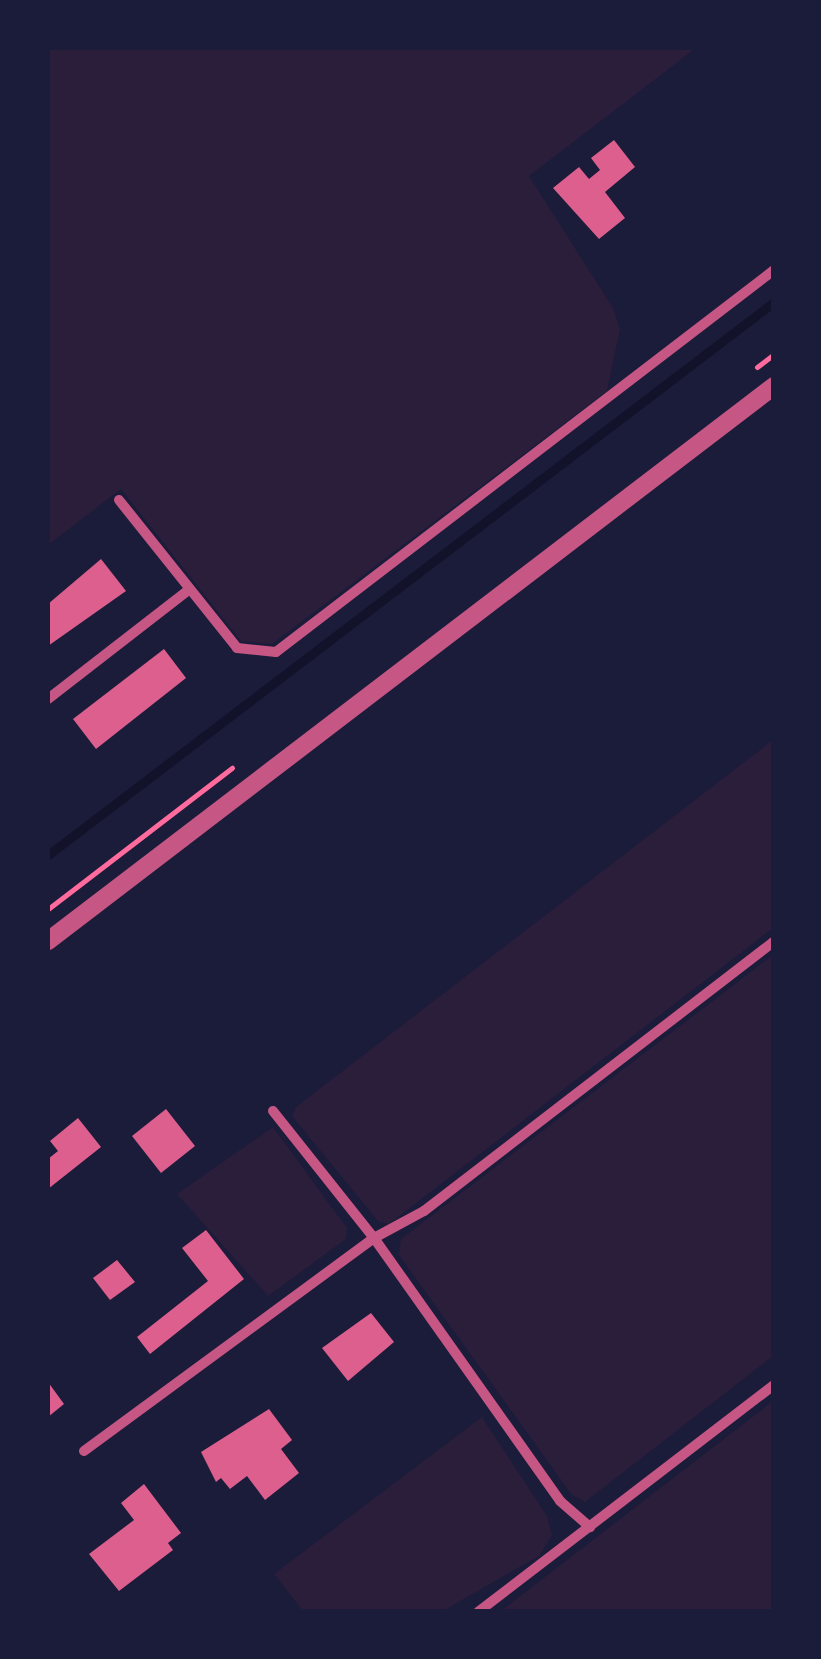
<!DOCTYPE html>
<style>
body{margin:0}
#map{position:relative;width:821px;height:1659px;overflow:hidden;background:#1b1b3a;font-family:"DM Sans",sans-serif}
div>[style]{position:absolute}
[style*='--x']{left:calc(var(--x)*1px);top:calc(var(--y)*1px);width:calc(var(--w)*1px);rotate:calc(var(--a)*1deg)}
.green>*{inset:0;background:#2a1e3b}
.stream>*{height:9px;margin:-4.5px;padding:0 4.5px;transform-origin:4.5px;border-radius:4.5px;background:#12122b}
.building>*{inset:0;background:#dd5f8e}
.path>*{height:5px;margin:-2.5px;padding:0 2.5px;transform-origin:2.5px;border-radius:2.5px;background:#ff6b9d}
.minor>*{height:10px;margin:-5px;padding:0 5px;transform-origin:5px;border-radius:5px;background:#c65784}
.tertiary>*{height:18px;margin:-9px;padding:0 9px;transform-origin:9px;border-radius:9px;background:#c65784}
span{translate:-50% -50%;white-space:nowrap;text-align:center;line-height:1.15;-webkit-text-stroke:10px #1b1b3a;paint-order:stroke}
.frame{position:absolute;inset:0;border:50px solid #1b1b3a;pointer-events:none}
</style>
<div id="map">
<div class="green">
<div style="clip-path:polygon(48px 48px,696px 48px,529px 176px,613px 308px,620px 329px,607px 391px,272px 644px,241px 641px,121px 489px,48px 545px)"></div>
<div style="clip-path:polygon(773px 740px,773px 928px,389px 1224px,378px 1221px,292px 1116px,296px 1107px)"></div>
<div style="clip-path:polygon(773px 955px,773px 1356px,585px 1502px,572px 1495px,399px 1255px,401px 1239px)"></div>
<div style="clip-path:polygon(273px 1127px,347px 1228px,346px 1239px,268px 1296px,177px 1194px)"></div>
<div style="clip-path:polygon(773px 1401px,773px 1611px,501px 1611px)"></div>
<div style="clip-path:polygon(482px 1417px,547px 1516px,552px 1535px,539px 1556px,443px 1611px,303px 1611px,274px 1574px)"></div>
</div>
<div class="stream">
<div style="--x:48;--y:855;--w:913;--a:-37.3"></div>
</div>
<div class="building">
<div style="clip-path:polygon(614px 140px,635px 167px,605px 192px,625px 218px,599px 239px,553px 188px,579px 167px,589px 179px,600px 170px,591px 158px)"></div>
<div style="clip-path:polygon(101px 559px,126px 591px,48px 646px,48px 604px)"></div>
<div style="clip-path:polygon(164px 649px,186px 678px,96px 749px,73px 719px)"></div>
<div style="clip-path:polygon(166px 1109px,195px 1146px,161px 1173px,132px 1136px)"></div>
<div style="clip-path:polygon(78px 1118px,101px 1147px,48px 1189px,48px 1159px,58px 1151px,50px 1141px)"></div>
<div style="clip-path:polygon(206px 1230px,244px 1279px,150px 1354px,137px 1337px,208px 1281px,182px 1248px)"></div>
<div style="clip-path:polygon(117px 1260px,135px 1282px,110px 1300px,93px 1278px)"></div>
<div style="clip-path:polygon(371px 1313px,394px 1342px,348px 1381px,322px 1348px)"></div>
<div style="clip-path:polygon(48px 1382px,64px 1404px,48px 1417px)"></div>
<div style="clip-path:polygon(269px 1409px,292px 1440px,281px 1449px,299px 1473px,265px 1500px,247px 1476px,230px 1489px,221px 1478px,216px 1482px,201px 1452px)"></div>
<div style="clip-path:polygon(144px 1484px,181px 1533px,168px 1543px,173px 1550px,119px 1591px,89px 1554px,134px 1520px,121px 1503px)"></div>
</div>
<div class="path">
<div style="--x:757;--y:367;--w:21;--a:-37"></div>
<div style="--x:48;--y:909;--w:232;--a:-37.5"></div>
</div>
<div class="minor">
<div style="--x:119;--y:500;--w:189;--a:51.4"></div>
<div style="--x:237;--y:648;--w:39;--a:6"></div>
<div style="--x:276;--y:652;--w:628;--a:-37.49"></div>
<div style="--x:48;--y:699;--w:175;--a:-37.8"></div>
<div style="--x:273;--y:1111;--w:162;--a:51.5"></div>
<div style="--x:374;--y:1238;--w:322;--a:54.7"></div>
<div style="--x:560;--y:1501;--w:40;--a:41"></div>
<div style="--x:84;--y:1451;--w:360;--a:-36.3"></div>
<div style="--x:374;--y:1238;--w:57;--a:-28.4"></div>
<div style="--x:424;--y:1211;--w:442;--a:-37.6"></div>
<div style="--x:478;--y:1612;--w:373;--a:-37.5"></div>
</div>
<div class="tertiary">
<div style="--x:48;--y:941;--w:914;--a:-37.4"></div>
</div>
<div class="frame"></div>
</div>
